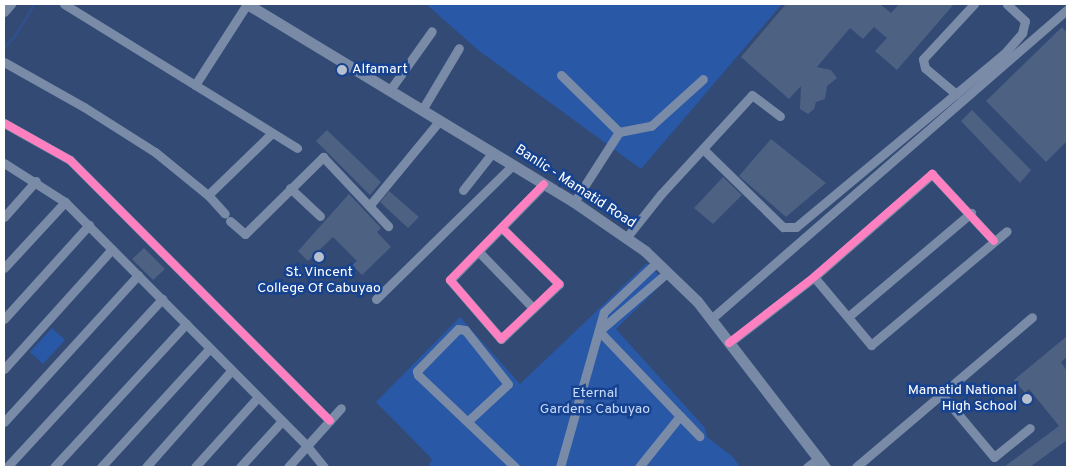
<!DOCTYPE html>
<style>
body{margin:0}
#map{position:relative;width:1071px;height:471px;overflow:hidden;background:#324a74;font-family:Overpass,sans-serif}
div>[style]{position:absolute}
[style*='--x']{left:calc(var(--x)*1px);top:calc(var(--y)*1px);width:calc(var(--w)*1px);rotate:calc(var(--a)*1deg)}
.green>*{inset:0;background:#2958a7}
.stream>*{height:2.5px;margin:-1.25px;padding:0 1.25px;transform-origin:1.25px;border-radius:1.25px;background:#315089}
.building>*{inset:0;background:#4d6182}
.minor>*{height:9px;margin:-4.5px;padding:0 4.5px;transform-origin:4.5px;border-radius:4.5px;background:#798ba7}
.major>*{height:11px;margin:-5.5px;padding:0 5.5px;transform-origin:5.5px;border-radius:5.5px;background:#798aa6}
.cycleway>*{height:8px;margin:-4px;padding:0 4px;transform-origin:4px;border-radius:4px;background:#ff80c0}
.dots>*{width:14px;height:14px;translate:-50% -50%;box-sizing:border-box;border:2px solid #164290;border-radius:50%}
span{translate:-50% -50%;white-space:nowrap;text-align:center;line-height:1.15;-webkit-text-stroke:5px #164290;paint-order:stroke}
.poi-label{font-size:14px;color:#fff}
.left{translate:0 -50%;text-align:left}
.right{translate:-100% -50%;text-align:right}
.street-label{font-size:14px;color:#fff}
.park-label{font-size:14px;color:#cadcfb}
.frame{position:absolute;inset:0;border:5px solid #fff;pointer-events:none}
</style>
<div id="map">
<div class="green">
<div style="clip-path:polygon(426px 4px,782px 4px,641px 169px,478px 50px)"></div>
<div style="clip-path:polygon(647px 263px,665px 281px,616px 329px,705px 428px,707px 437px,733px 457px,740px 467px,428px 467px,432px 459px,376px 402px,460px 317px,520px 384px)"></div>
<div style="clip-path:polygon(52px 328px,65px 340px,43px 364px,30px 352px)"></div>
</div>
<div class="stream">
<div style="--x:4;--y:47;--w:18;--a:-47"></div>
<div style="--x:16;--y:34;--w:35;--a:-59"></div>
</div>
<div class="building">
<div style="clip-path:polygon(786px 4px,880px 4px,891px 13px,899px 4px,954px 4px,897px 70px,875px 51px,887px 38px,874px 27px,863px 39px,850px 28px,817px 67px,831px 70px,837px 78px,827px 86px,825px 99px,816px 102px,814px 109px,808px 114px,800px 109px,801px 86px,789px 99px,741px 57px)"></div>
<div style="clip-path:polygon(1062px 27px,1067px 33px,1067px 141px,1046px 162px,986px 101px)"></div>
<div style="clip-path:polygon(972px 110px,1031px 170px,1020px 183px,961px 121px)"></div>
<div style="clip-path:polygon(327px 130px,381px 182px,370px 195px,316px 141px)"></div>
<div style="clip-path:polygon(771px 139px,826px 183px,786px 217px,739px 176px)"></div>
<div style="clip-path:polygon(723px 177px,742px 195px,713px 224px,694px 208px)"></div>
<div style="clip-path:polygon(389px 191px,419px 217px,408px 228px,380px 202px)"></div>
<div style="clip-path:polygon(349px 194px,381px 228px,377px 232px,391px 247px,362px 275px,352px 265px,357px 261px,333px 237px,308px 261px,298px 251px)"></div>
<div style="clip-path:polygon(144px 248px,165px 269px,153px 280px,132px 259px)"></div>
<div style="clip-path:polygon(1067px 336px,1067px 357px,1061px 362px,1067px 371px,1067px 440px,1030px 467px,1004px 467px,1059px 426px,1029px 389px,1025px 393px,1014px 380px)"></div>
</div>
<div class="minor">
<div style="--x:64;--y:4;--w:274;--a:31.7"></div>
<div style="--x:4;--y:12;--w:11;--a:-49"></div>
<div style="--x:4;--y:62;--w:92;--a:29.4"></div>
<div style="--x:84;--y:107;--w:84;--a:32.4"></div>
<div style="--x:155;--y:152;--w:68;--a:39.1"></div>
<div style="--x:208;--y:195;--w:25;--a:48"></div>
<div style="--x:561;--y:75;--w:81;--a:44.5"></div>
<div style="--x:619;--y:132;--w:83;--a:122.7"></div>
<div style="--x:195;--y:85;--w:96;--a:-57.3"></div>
<div style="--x:390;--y:90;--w:72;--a:-54.6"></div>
<div style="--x:956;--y:94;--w:40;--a:-140"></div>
<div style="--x:925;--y:68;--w:9;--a:-103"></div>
<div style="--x:923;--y:59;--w:75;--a:-47.2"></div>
<div style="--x:422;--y:110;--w:72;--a:-59.2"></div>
<div style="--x:4;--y:123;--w:76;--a:29.3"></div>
<div style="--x:70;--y:160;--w:368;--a:45.1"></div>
<div style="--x:619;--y:132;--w:33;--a:-11"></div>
<div style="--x:651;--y:126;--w:70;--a:-42.1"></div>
<div style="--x:703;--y:149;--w:112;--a:44.3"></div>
<div style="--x:783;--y:227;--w:13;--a:0"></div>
<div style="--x:796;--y:227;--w:271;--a:-39.8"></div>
<div style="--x:1004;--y:54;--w:28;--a:-49"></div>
<div style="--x:1022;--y:33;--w:12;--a:-76"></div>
<div style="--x:1025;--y:21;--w:25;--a:-137"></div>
<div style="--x:4;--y:163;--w:72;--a:32.6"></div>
<div style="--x:65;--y:202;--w:344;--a:45.2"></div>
<div style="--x:307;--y:446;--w:27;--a:51"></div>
<div style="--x:290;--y:188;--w:41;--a:43"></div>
<div style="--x:463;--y:190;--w:48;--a:-51.7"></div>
<div style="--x:208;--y:195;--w:88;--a:-44.1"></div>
<div style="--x:370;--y:205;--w:110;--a:-50.5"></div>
<div style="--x:4;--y:217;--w:48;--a:-48.4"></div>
<div style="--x:230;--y:221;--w:20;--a:41"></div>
<div style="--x:245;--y:234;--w:110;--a:-44.6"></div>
<div style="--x:323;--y:157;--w:95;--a:46.7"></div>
<div style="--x:502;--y:228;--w:80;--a:44.5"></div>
<div style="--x:559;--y:284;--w:80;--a:136.5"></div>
<div style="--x:501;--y:339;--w:78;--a:-130.8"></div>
<div style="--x:450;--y:280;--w:134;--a:-45.6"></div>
<div style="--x:626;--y:238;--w:56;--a:-51.5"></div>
<div style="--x:661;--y:194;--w:134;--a:-47.4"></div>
<div style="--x:752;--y:95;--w:35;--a:37"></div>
<div style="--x:479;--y:252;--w:78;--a:46"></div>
<div style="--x:4;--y:268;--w:90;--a:-47.3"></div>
<div style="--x:814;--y:277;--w:89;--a:50"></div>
<div style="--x:871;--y:345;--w:177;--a:-40"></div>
<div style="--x:376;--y:299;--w:192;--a:-44.4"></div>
<div style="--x:849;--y:316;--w:160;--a:-40.2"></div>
<div style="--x:4;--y:319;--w:127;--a:-47.9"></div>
<div style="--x:711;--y:319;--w:472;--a:-41"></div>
<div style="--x:599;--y:331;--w:117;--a:46.4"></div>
<div style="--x:680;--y:416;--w:65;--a:128.8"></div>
<div style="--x:599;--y:331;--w:89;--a:-40.5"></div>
<div style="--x:729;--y:343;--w:108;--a:-37.8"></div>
<div style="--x:814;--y:277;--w:157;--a:-41.1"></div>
<div style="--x:932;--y:174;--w:91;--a:47.2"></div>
<div style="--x:4;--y:369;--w:161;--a:-48"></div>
<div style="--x:942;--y:395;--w:81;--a:50"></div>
<div style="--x:994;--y:457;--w:46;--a:-38.9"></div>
<div style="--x:680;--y:416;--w:28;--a:46"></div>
<div style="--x:468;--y:421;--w:54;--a:-42.8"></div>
<div style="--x:508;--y:384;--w:69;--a:-128.5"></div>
<div style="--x:465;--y:330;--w:7;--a:-172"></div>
<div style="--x:458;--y:329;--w:59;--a:134.3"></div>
<div style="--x:417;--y:371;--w:4;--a:76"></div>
<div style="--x:418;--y:375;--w:134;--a:43.5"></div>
<div style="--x:4;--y:422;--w:199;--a:-47.6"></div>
<div style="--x:7;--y:467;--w:229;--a:-47.3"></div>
<div style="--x:54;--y:467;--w:195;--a:-47.3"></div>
<div style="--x:101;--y:467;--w:160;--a:-47.5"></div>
<div style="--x:146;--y:467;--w:128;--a:-48.5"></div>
<div style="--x:195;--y:467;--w:94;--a:-48"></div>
<div style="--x:240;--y:467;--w:62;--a:-47.6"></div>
<div style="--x:288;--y:467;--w:79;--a:-48.1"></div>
<div style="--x:560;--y:467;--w:161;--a:-74.2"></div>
<div style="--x:604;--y:312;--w:71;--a:-43.3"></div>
<div style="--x:807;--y:467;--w:15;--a:-37"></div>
<div style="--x:856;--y:467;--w:231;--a:-40.4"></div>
</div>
<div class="major">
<div style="--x:247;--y:4;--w:382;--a:31.2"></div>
<div style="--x:574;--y:202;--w:86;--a:34.6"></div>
<div style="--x:645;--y:251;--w:72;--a:43.9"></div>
<div style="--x:697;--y:301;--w:210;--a:52.4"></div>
</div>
<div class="cycleway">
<div style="--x:4;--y:123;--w:76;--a:29.3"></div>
<div style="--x:70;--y:160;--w:368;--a:45.1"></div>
<div style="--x:502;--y:228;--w:80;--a:44.5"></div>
<div style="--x:559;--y:284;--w:80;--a:136.5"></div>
<div style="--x:501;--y:339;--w:78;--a:-130.8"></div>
<div style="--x:450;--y:280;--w:134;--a:-45.6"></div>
<div style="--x:729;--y:343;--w:108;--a:-37.8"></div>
<div style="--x:814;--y:277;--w:157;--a:-41.1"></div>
<div style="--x:932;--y:174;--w:91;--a:47.2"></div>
</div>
<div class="dots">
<div style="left:342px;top:70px;background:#b7c0ce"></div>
<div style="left:319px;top:257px;background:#b7c0ce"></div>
<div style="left:1027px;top:399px;background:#b7c0ce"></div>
</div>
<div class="poi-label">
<span class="left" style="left:352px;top:70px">Alfamart</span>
<span style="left:319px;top:281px">St. Vincent<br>College Of Cabuyao</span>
<span class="right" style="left:1017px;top:399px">Mamatid National<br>High School</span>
</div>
<div class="street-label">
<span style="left:575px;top:187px;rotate:33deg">Banlic - Mamatid Road</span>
</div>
<div class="park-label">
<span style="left:595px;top:402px">Eternal<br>Gardens Cabuyao</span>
</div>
<div class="frame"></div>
</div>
